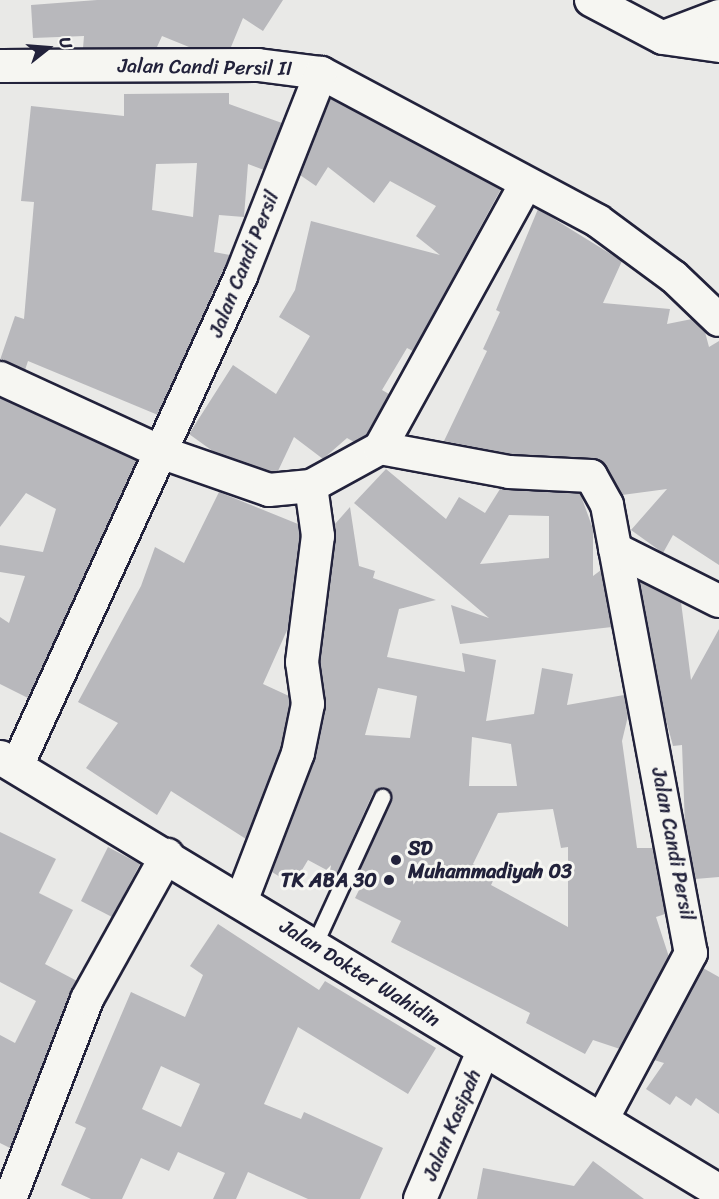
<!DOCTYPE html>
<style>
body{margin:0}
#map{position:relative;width:719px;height:1199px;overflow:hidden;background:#e9e9e7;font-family:Sriracha,sans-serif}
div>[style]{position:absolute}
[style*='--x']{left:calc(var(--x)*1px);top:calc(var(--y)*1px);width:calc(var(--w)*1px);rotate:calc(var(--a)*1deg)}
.building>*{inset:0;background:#b8b8bc}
.roads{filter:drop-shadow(2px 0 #22223b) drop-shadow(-2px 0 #22223b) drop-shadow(0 2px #22223b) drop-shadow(0 -2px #22223b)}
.lane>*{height:15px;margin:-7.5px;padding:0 7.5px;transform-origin:7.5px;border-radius:7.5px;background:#f6f6f2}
.street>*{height:32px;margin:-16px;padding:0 16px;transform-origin:16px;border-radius:16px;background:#f6f6f2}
.highway>*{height:33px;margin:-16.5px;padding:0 16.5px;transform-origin:16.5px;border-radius:16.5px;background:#f6f6f2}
.dots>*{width:16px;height:16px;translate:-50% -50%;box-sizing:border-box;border:3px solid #f6f6f2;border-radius:50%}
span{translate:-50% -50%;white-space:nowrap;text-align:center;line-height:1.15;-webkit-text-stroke:6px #f6f6f2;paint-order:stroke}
.street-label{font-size:20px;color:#22223b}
.poi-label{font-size:20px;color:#22223b;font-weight:700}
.left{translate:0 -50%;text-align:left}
.right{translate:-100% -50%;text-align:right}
.north{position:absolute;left:18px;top:18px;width:60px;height:60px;-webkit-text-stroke:4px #f6f6f2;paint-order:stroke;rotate:73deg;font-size:16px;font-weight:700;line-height:24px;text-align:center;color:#22223b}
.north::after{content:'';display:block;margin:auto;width:21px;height:27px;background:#22223b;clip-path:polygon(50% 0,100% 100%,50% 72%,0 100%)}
</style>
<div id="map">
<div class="building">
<div style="clip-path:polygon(97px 0,283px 0,263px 31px,243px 18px,231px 47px,189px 47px,162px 36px,157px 47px,83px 48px,84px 36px,33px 38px,31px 5px)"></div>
<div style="clip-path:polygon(evenodd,229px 93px,229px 104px,282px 123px,264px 170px,248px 164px,244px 217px,219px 215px,214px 252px,230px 255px,158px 415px,28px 361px,25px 370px,0 360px,15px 316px,24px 319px,34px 202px,21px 201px,31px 106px,124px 116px,124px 94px,229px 93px,197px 163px,193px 217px,152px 210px,156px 164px,197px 163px)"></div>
<div style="clip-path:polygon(330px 98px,501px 189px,413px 351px,407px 348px,382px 390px,389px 394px,366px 435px,354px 442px,347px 438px,323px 459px,294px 437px,278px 471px,271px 472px,214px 452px,189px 434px,233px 365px,276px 394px,310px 336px,279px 317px,295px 290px,311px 221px,440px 255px,416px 236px,436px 206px,390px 181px,374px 203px,328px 167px,316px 186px,300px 175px)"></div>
<div style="clip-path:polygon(538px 209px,622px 261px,603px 303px,670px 309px,667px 324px,692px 319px,705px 332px,709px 347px,719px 341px,719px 565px,673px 535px,663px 553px,631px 530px,667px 489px,622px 495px,606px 467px,592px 458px,511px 454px,444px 441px,487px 351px,483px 349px,500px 312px,496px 310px)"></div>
<div style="clip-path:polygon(0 398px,137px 461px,28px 698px,0 684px,0 617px,9px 623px,25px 576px,0 572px,0 545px,43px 552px,56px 509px,26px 493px,0 527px)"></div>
<div style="clip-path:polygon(evenodd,386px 469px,446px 519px,459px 497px,485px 513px,500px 489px,580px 493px,593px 529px,593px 576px,601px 570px,612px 627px,460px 644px,451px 605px,489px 618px,354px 503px,386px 469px,509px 515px,549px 516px,549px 558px,480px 564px,509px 515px)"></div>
<div style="clip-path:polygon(219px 492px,298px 524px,300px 536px,288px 628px,263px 684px,289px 696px,290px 703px,281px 748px,246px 839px,171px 791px,157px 815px,86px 768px,118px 723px,78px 702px,141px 586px,155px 547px,184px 563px)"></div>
<div style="clip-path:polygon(evenodd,350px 507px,359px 566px,375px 571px,373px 578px,436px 600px,399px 609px,387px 657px,465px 672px,462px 653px,496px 660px,486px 721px,534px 714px,542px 668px,573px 674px,567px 705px,624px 695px,628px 716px,622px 741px,637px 848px,653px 848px,665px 914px,656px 917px,669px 957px,620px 1049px,593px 1040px,585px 1054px,526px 1023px,530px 1013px,391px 942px,401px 921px,355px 898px,360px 888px,353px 884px,391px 801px,387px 788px,373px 793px,336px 875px,308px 860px,293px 885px,272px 872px,316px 757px,326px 707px,320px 662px,335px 524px,350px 507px,378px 688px,417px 696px,410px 738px,365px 735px,378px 688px,350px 507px,472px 737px,511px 744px,517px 786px,469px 786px,472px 737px,350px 507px,553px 809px,561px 848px,568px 847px,568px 927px,491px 885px,496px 875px,473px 864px,498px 813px,553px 809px)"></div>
<div style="clip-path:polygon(640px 581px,681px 602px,691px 680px,719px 629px,719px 877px,695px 879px,685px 826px,682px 745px,673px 746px,663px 709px)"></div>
<div style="clip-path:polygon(0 832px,56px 859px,39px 893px,73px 910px,45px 964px,77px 981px,10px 1148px,0 1143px,0 1035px,15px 1043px,36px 1001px,0 982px)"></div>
<div style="clip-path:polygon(108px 847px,140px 864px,112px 917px,81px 901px)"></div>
<div style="clip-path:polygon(evenodd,218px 924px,319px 990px,325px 981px,436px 1048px,408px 1094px,298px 1027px,264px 1104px,301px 1119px,304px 1112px,383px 1148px,360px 1199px,308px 1199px,248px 1172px,236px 1199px,213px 1199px,225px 1173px,178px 1152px,169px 1171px,141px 1158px,122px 1199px,91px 1199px,61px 1185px,86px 1128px,75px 1123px,131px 992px,185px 1017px,203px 975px,190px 966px,218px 924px,161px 1066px,200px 1084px,181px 1127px,142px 1109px,161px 1066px)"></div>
<div style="clip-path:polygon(703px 968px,719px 977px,719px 1114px,696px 1098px,691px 1106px,676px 1096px,670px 1105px,646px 1089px,664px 1063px,654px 1060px)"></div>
<div style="clip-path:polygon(593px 1161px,644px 1199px,477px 1199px,483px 1168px,574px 1186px)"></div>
</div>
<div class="roads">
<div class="lane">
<div style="--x:315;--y:943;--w:161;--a:-65.3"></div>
</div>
<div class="street">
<div style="--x:591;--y:0;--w:81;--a:27.8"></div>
<div style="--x:663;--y:38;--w:57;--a:8.1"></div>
<div style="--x:664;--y:37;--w:59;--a:-20.9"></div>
<div style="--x:0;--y:66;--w:258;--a:-0.2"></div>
<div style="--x:258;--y:65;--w:64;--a:7.2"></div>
<div style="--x:321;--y:73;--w:314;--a:28.1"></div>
<div style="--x:598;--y:221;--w:94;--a:36.4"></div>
<div style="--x:674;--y:277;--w:62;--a:43.7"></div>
<div style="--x:0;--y:378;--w:179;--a:24.7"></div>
<div style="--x:163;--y:453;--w:112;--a:19.2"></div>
<div style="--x:269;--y:490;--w:42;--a:-5.4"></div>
<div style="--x:311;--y:486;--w:79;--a:-28.8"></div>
<div style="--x:380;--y:448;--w:302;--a:-61.1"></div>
<div style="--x:380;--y:448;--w:131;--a:10.5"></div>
<div style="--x:509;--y:472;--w:82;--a:2.8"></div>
<div style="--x:591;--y:476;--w:33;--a:61"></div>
<div style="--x:607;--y:505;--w:456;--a:79.4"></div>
<div style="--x:691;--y:953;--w:189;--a:118.1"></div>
<div style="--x:615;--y:549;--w:116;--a:26.6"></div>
<div style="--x:17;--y:766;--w:539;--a:-65.43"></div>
<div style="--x:241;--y:276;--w:218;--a:-68.5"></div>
<div style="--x:242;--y:899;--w:156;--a:-69"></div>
<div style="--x:298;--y:753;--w:50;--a:-78.5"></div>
<div style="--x:308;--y:704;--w:42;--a:-98.1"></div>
<div style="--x:302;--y:662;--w:127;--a:-82.8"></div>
<div style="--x:318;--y:536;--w:50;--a:-98"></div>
<div style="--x:10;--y:1199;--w:214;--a:-68.9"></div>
<div style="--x:87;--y:999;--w:165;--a:-60.9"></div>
<div style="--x:420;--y:1199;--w:161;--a:-66.9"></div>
</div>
<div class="highway">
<div style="--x:0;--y:757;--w:840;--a:31.12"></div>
</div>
</div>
<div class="dots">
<div style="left:396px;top:860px;background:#22223b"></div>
<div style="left:389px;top:880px;background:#22223b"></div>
</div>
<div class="street-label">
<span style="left:205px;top:67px;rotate:1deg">Jalan Candi Persil II</span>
<span style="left:244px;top:264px;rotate:-68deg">Jalan Candi Persil</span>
<span style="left:673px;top:844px;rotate:79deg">Jalan Candi Persil</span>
<span style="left:360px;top:973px;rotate:32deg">Jalan Dokter Wahidin</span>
<span style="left:452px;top:1125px;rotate:-67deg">Jalan Kasipah</span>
</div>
<div class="poi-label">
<span class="left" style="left:408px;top:860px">SD<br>Muhammadiyah 03</span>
<span class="right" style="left:377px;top:880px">TK ABA 30</span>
</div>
<div class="north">U</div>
</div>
